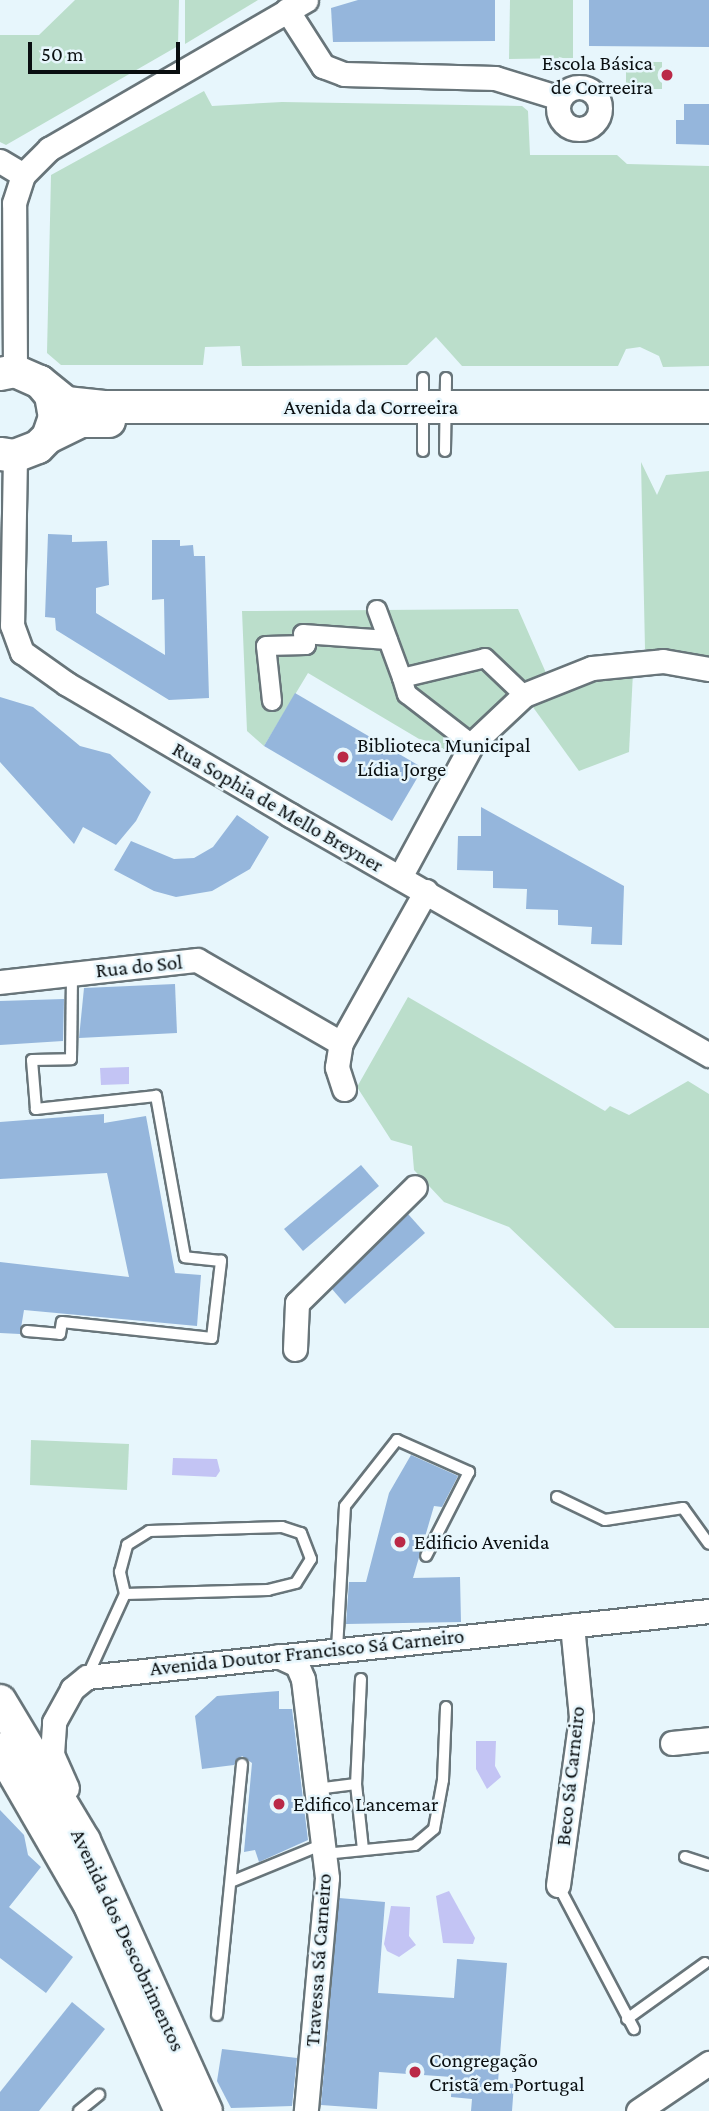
<!DOCTYPE html>
<meta charset="utf-8">
<style>
body{margin:0}
#map{position:relative;width:709px;height:2111px;overflow:hidden;background:#e7f6fc;font-family:"Crimson Pro",serif}
div>[style]{position:absolute}
[style*='--x']{left:calc(var(--x)*1px);top:calc(var(--y)*1px);width:calc(var(--w)*1px);rotate:calc(var(--a)*1deg)}
.green>*{inset:0;background:#bbdecb}
.water>*{inset:0;background:#c3c4f4}
.building>*{inset:0;background:#95b6dc}
.roads{filter:drop-shadow(2px 0 #68757a) drop-shadow(-2px 0 #68757a) drop-shadow(0 2px #68757a) drop-shadow(0 -2px #68757a)}
.service>*{height:10px;margin:-5px;padding:0 5px;transform-origin:5px;border-radius:5px;background:#fff}
.pedestrian>*{height:18px;margin:-9px;padding:0 9px;transform-origin:9px;border-radius:9px;background:#fff}
.minor>*{height:23px;margin:-11.5px;padding:0 11.5px;transform-origin:11.5px;border-radius:11.5px;background:#fff}
.minor>.ring{margin:-11.5px;padding:0;box-sizing:content-box;background:none;border:23px solid #fff;border-radius:50%}
.secondary>*{height:32px;margin:-16px;padding:0 16px;transform-origin:16px;border-radius:16px;background:#fff}
.dots>*{width:19px;height:19px;translate:-50% -50%;box-sizing:border-box;border:4px solid #e7f6fc;border-radius:50%}
span{translate:-50% -50%;white-space:nowrap;text-align:center;line-height:1.15;-webkit-text-stroke:5px #e7f6fc;paint-order:stroke}
.poi-label{font-size:21px;color:#090e10}
.right{translate:-100% -50%;text-align:right}
.left{translate:0 -50%;text-align:left}
.street-label{font-size:21px;color:#090e10}
.scale{position:absolute;left:28px;top:42px;width:152px;height:32px;box-sizing:border-box;border:4px solid #090e10;border-top:0;padding-left:9px;font-size:21px;line-height:24px;white-space:nowrap;color:#090e10;-webkit-text-stroke:5px #e7f6fc;paint-order:stroke}
</style>
<div id="map">
<div class="green">
<div style="clip-path:polygon(75px 0,179px 0,178px 46px,6px 145px,0 142px,0 35px,39px 35px)"></div>
<div style="clip-path:polygon(185px 0,258px 0,185px 44px)"></div>
<div style="clip-path:polygon(510px 0,573px 0,573px 58px,509px 59px)"></div>
<div style="clip-path:polygon(626px 62px,662px 62px,662px 89px,626px 89px)"></div>
<div style="clip-path:polygon(204px 91px,212px 106px,282px 102px,522px 106px,528px 111px,530px 155px,617px 155px,627px 164px,709px 166px,709px 366px,663px 367px,659px 356px,640px 347px,626px 349px,618px 366px,462px 366px,436px 337px,407px 365px,242px 366px,240px 346px,205px 347px,203px 365px,61px 365px,47px 353px,51px 175px)"></div>
<div style="clip-path:polygon(641px 462px,657px 495px,666px 475px,709px 471px,709px 658px,645px 649px)"></div>
<div style="clip-path:polygon(518px 609px,550px 682px,472px 744px,441px 752px,308px 673px,264px 746px,247px 731px,242px 611px)"></div>
<div style="clip-path:polygon(633px 672px,629px 752px,579px 771px,530px 703px,598px 676px)"></div>
<div style="clip-path:polygon(408px 997px,605px 1111px,610px 1106px,629px 1115px,688px 1081px,709px 1094px,709px 1328px,615px 1328px,509px 1227px,444px 1202px,414px 1170px,412px 1146px,391px 1140px,357px 1087px)"></div>
<div style="clip-path:polygon(31px 1440px,129px 1444px,127px 1490px,30px 1485px)"></div>
</div>
<div class="water">
<div style="clip-path:polygon(129px 1067px,129px 1084px,101px 1085px,100px 1068px)"></div>
<div style="clip-path:polygon(173px 1458px,217px 1459px,220px 1471px,216px 1477px,172px 1475px)"></div>
<div style="clip-path:polygon(476px 1741px,496px 1741px,495px 1766px,501px 1777px,487px 1789px,476px 1769px)"></div>
<div style="clip-path:polygon(449px 1891px,475px 1938px,473px 1944px,443px 1943px,436px 1896px)"></div>
<div style="clip-path:polygon(391px 1906px,410px 1907px,409px 1936px,416px 1945px,399px 1957px,387px 1951px,384px 1944px)"></div>
</div>
<div class="building">
<div style="clip-path:polygon(358px 0,495px 0,495px 41px,333px 42px,331px 8px)"></div>
<div style="clip-path:polygon(589px 0,709px 0,709px 47px,589px 46px)"></div>
<div style="clip-path:polygon(684px 104px,709px 104px,709px 145px,676px 144px,676px 120px,684px 120px)"></div>
<div style="clip-path:polygon(48px 534px,72px 535px,72px 542px,107px 541px,109px 585px,96px 588px,96px 613px,165px 655px,164px 599px,152px 600px,152px 540px,180px 540px,180px 546px,193px 545px,194px 556px,205px 556px,209px 698px,169px 700px,56px 630px,55px 618px,45px 617px)"></div>
<div style="clip-path:polygon(295px 693px,423px 768px,392px 821px,264px 746px)"></div>
<div style="clip-path:polygon(0 697px,33px 707px,80px 746px,110px 754px,151px 792px,136px 821px,116px 845px,83px 827px,74px 844px,0 762px)"></div>
<div style="clip-path:polygon(481px 807px,624px 886px,622px 945px,591px 944px,592px 927px,558px 925px,558px 910px,526px 909px,527px 889px,493px 888px,493px 871px,457px 870px,458px 836px,481px 836px)"></div>
<div style="clip-path:polygon(237px 815px,269px 837px,250px 869px,212px 891px,176px 897px,154px 891px,114px 870px,131px 841px,174px 859px,194px 858px,213px 847px)"></div>
<div style="clip-path:polygon(175px 984px,177px 1033px,79px 1038px,84px 988px)"></div>
<div style="clip-path:polygon(64px 999px,63px 1041px,0 1045px,0 1001px)"></div>
<div style="clip-path:polygon(104px 1114px,104px 1123px,146px 1116px,175px 1273px,201px 1275px,197px 1326px,24px 1310px,20px 1334px,0 1333px,0 1262px,129px 1277px,107px 1173px,0 1179px,0 1122px)"></div>
<div style="clip-path:polygon(361px 1165px,379px 1186px,303px 1251px,284px 1229px)"></div>
<div style="clip-path:polygon(408px 1214px,425px 1233px,345px 1304px,332px 1289px)"></div>
<div style="clip-path:polygon(411px 1455px,458px 1476px,442px 1507px,434px 1506px,413px 1578px,460px 1577px,461px 1622px,346px 1624px,349px 1582px,366px 1582px,389px 1493px)"></div>
<div style="clip-path:polygon(279px 1691px,279px 1709px,292px 1709px,308px 1840px,259px 1862px,255px 1850px,244px 1852px,252px 1763px,242px 1756px,234px 1765px,202px 1769px,195px 1716px,217px 1696px)"></div>
<div style="clip-path:polygon(0 1810px,24px 1835px,28px 1855px,41px 1867px,9px 1907px,73px 1957px,46px 1993px,0 1958px)"></div>
<div style="clip-path:polygon(339px 1898px,385px 1902px,378px 1993px,454px 1998px,457px 1959px,507px 1963px,498px 2082px,514px 2084px,512px 2111px,471px 2111px,472px 2099px,451px 2097px,452px 2077px,379px 2072px,377px 2109px,321px 2105px)"></div>
<div style="clip-path:polygon(72px 2002px,105px 2029px,39px 2111px,0 2111px,0 2092px)"></div>
<div style="clip-path:polygon(222px 2049px,297px 2058px,292px 2106px,231px 2108px,217px 2081px)"></div>
</div>
<div class="roads">
<div class="service">
<div style="--x:423;--y:451;--w:73;--a:-90"></div>
<div style="--x:445;--y:451;--w:73;--a:-89.2"></div>
<div style="--x:27;--y:1331;--w:33;--a:5"></div>
<div style="--x:60;--y:1334;--w:12;--a:-81"></div>
<div style="--x:62;--y:1322;--w:151;--a:6.1"></div>
<div style="--x:212;--y:1338;--w:78;--a:-83.3"></div>
<div style="--x:221;--y:1261;--w:36;--a:-174"></div>
<div style="--x:185;--y:1257;--w:164;--a:-100.2"></div>
<div style="--x:156;--y:1096;--w:121;--a:173.8"></div>
<div style="--x:36;--y:1109;--w:49;--a:-94.7"></div>
<div style="--x:32;--y:1060;--w:39;--a:-1"></div>
<div style="--x:71;--y:1059;--w:85;--a:-89.3"></div>
<div style="--x:557;--y:1497;--w:53;--a:25.6"></div>
<div style="--x:605;--y:1520;--w:79;--a:-8.7"></div>
<div style="--x:683;--y:1508;--w:44;--a:54.2"></div>
<div style="--x:337;--y:1649;--w:143;--a:-86.8"></div>
<div style="--x:345;--y:1506;--w:84;--a:-51.8"></div>
<div style="--x:397;--y:1440;--w:79;--a:24"></div>
<div style="--x:469;--y:1472;--w:94;--a:117.1"></div>
<div style="--x:87;--y:1677;--w:91;--a:-65.4"></div>
<div style="--x:125;--y:1594;--w:23;--a:-103"></div>
<div style="--x:120;--y:1572;--w:28;--a:-75"></div>
<div style="--x:127;--y:1545;--w:26;--a:-32"></div>
<div style="--x:149;--y:1531;--w:133;--a:-1.7"></div>
<div style="--x:282;--y:1527;--w:20;--a:18"></div>
<div style="--x:301;--y:1533;--w:28;--a:69"></div>
<div style="--x:311;--y:1559;--w:28;--a:122"></div>
<div style="--x:296;--y:1583;--w:29;--a:166"></div>
<div style="--x:268;--y:1590;--w:143;--a:178.4"></div>
<div style="--x:361;--y:1679;--w:105;--a:92.7"></div>
<div style="--x:356;--y:1784;--w:66;--a:83.9"></div>
<div style="--x:316;--y:1789;--w:40;--a:-7.1"></div>
<div style="--x:324;--y:1854;--w:91;--a:-5.6"></div>
<div style="--x:415;--y:1845;--w:25;--a:-40"></div>
<div style="--x:434;--y:1829;--w:50;--a:-79.6"></div>
<div style="--x:443;--y:1780;--w:73;--a:-87.6"></div>
<div style="--x:685;--y:1857;--w:25;--a:18"></div>
<div style="--x:233;--y:1881;--w:97;--a:-22.3"></div>
<div style="--x:558;--y:1885;--w:163;--a:62.2"></div>
<div style="--x:217;--y:2015;--w:252;--a:-84.3"></div>
<div style="--x:627;--y:2019;--w:96;--a:-35.7"></div>
<div style="--x:79;--y:2111;--w:26;--a:-39"></div>
</div>
<div class="pedestrian">
<div style="--x:377;--y:610;--w:72;--a:69.8"></div>
<div style="--x:402;--y:678;--w:85;--a:-13.5"></div>
<div style="--x:485;--y:658;--w:54;--a:43.5"></div>
<div style="--x:402;--y:678;--w:17;--a:73"></div>
<div style="--x:407;--y:694;--w:82;--a:37.6"></div>
<div style="--x:272;--y:701;--w:55;--a:-96.2"></div>
<div style="--x:266;--y:646;--w:40;--a:-1.4"></div>
<div style="--x:306;--y:645;--w:11;--a:-105"></div>
<div style="--x:303;--y:634;--w:85;--a:4"></div>
</div>
<div class="minor">
<div style="--x:287;--y:10;--w:67;--a:57.3"></div>
<div style="--x:323;--y:66;--w:22;--a:21"></div>
<div style="--x:344;--y:74;--w:151;--a:1.5"></div>
<div style="--x:495;--y:78;--w:68;--a:17.1"></div>
<div class="ring" style="left:558px;top:87px;width:19px;height:19px"></div>
<div style="--x:0;--y:161;--w:27;--a:31"></div>
<div style="--x:15;--y:371;--w:168;--a:-90.3"></div>
<div style="--x:14;--y:203;--w:29;--a:-72"></div>
<div style="--x:23;--y:175;--w:37;--a:-45"></div>
<div style="--x:49;--y:149;--w:297;--a:-30.1"></div>
<div style="--x:15;--y:456;--w:169;--a:91"></div>
<div style="--x:12;--y:625;--w:29;--a:70"></div>
<div style="--x:22;--y:652;--w:55;--a:35.4"></div>
<div style="--x:67;--y:684;--w:259;--a:30.4"></div>
<div style="--x:290;--y:815;--w:483;--a:29.8"></div>
<div style="--x:400;--y:877;--w:151;--a:-61.6"></div>
<div style="--x:472;--y:744;--w:71;--a:-43.3"></div>
<div style="--x:524;--y:695;--w:73;--a:-21.7"></div>
<div style="--x:592;--y:668;--w:71;--a:-5.6"></div>
<div style="--x:663;--y:661;--w:47;--a:9.9"></div>
<div style="--x:0;--y:982;--w:198;--a:-6.4"></div>
<div style="--x:197;--y:960;--w:166;--a:30"></div>
<div style="--x:344;--y:1089;--w:23;--a:-108"></div>
<div style="--x:337;--y:1067;--w:24;--a:-81"></div>
<div style="--x:341;--y:1043;--w:174;--a:-60.8"></div>
<div style="--x:295;--y:1349;--w:46;--a:-87.5"></div>
<div style="--x:297;--y:1303;--w:165;--a:-44.5"></div>
<div style="--x:278;--y:1656;--w:21;--a:25"></div>
<div style="--x:297;--y:1665;--w:15;--a:67"></div>
<div style="--x:303;--y:1679;--w:200;--a:83.1"></div>
<div style="--x:327;--y:1878;--w:234;--a:95.2"></div>
<div style="--x:672;--y:1743;--w:37;--a:-6"></div>
<div style="--x:67;--y:1788;--w:37;--a:-114"></div>
<div style="--x:52;--y:1754;--w:32;--a:-86"></div>
<div style="--x:54;--y:1722;--w:38;--a:-61"></div>
<div style="--x:72;--y:1689;--w:19;--a:-39"></div>
<div style="--x:87;--y:1677;--w:625;--a:-6.06"></div>
<div style="--x:558;--y:1885;--w:170;--a:-82.2"></div>
<div style="--x:581;--y:1717;--w:92;--a:-95.6"></div>
<div style="--x:638;--y:2111;--w:86;--a:-34.1"></div>
</div>
<div class="secondary">
<div style="--x:0;--y:374;--w:15;--a:-11"></div>
<div style="--x:15;--y:371;--w:27;--a:24"></div>
<div style="--x:40;--y:382;--w:17;--a:50"></div>
<div style="--x:51;--y:395;--w:22;--a:80"></div>
<div style="--x:55;--y:417;--w:21;--a:109"></div>
<div style="--x:48;--y:437;--w:14;--a:135"></div>
<div style="--x:38;--y:447;--w:25;--a:159"></div>
<div style="--x:15;--y:456;--w:15;--a:-172"></div>
<div style="--x:40;--y:382;--w:33;--a:39"></div>
<div style="--x:66;--y:403;--w:38;--a:6"></div>
<div style="--x:104;--y:407;--w:605;--a:0"></div>
<div style="--x:48;--y:437;--w:37;--a:-26"></div>
<div style="--x:81;--y:421;--w:28;--a:0"></div>
<div style="--x:0;--y:1701;--w:163;--a:59"></div>
<div style="--x:84;--y:1841;--w:296;--a:65.7"></div>
<div style="--x:0;--y:1749;--w:180;--a:60"></div>
<div style="--x:90;--y:1905;--w:225;--a:66.2"></div>
</div>
</div>
<div class="dots">
<div style="left:667px;top:75px;background:#ba2947"></div>
<div style="left:343px;top:757px;background:#ba2947"></div>
<div style="left:400px;top:1542px;background:#ba2947"></div>
<div style="left:279px;top:1804px;background:#ba2947"></div>
<div style="left:415px;top:2072px;background:#ba2947"></div>
</div>
<div class="poi-label">
<span class="right" style="left:653px;top:75px">Escola Básica<br>de Correeira</span>
<span class="left" style="left:357px;top:757px">Biblioteca Municipal<br>Lídia Jorge</span>
<span class="left" style="left:414px;top:1542px">Edificio Avenida</span>
<span class="left" style="left:293px;top:1804px">Edifico Lancemar</span>
<span class="left" style="left:429px;top:2072px">Congregação<br>Cristã em Portugal</span>
</div>
<div class="street-label">
<span style="left:371px;top:407px">Avenida da Correeira</span>
<span style="left:278px;top:807px;rotate:30deg">Rua Sophia de Mello Breyner</span>
<span style="left:139px;top:966px;rotate:-6deg">Rua do Sol</span>
<span style="left:307px;top:1652px;rotate:-6deg">Avenida Doutor Francisco Sá Carneiro</span>
<span style="left:570px;top:1776px;rotate:-84deg">Beco Sá Carneiro</span>
<span style="left:128px;top:1940px;rotate:65deg">Avenida dos Descobrimentos</span>
<span style="left:318px;top:1960px;rotate:-86deg">Travessa Sá Carneiro</span>
</div>
<div class="scale">50 m</div>
</div>
